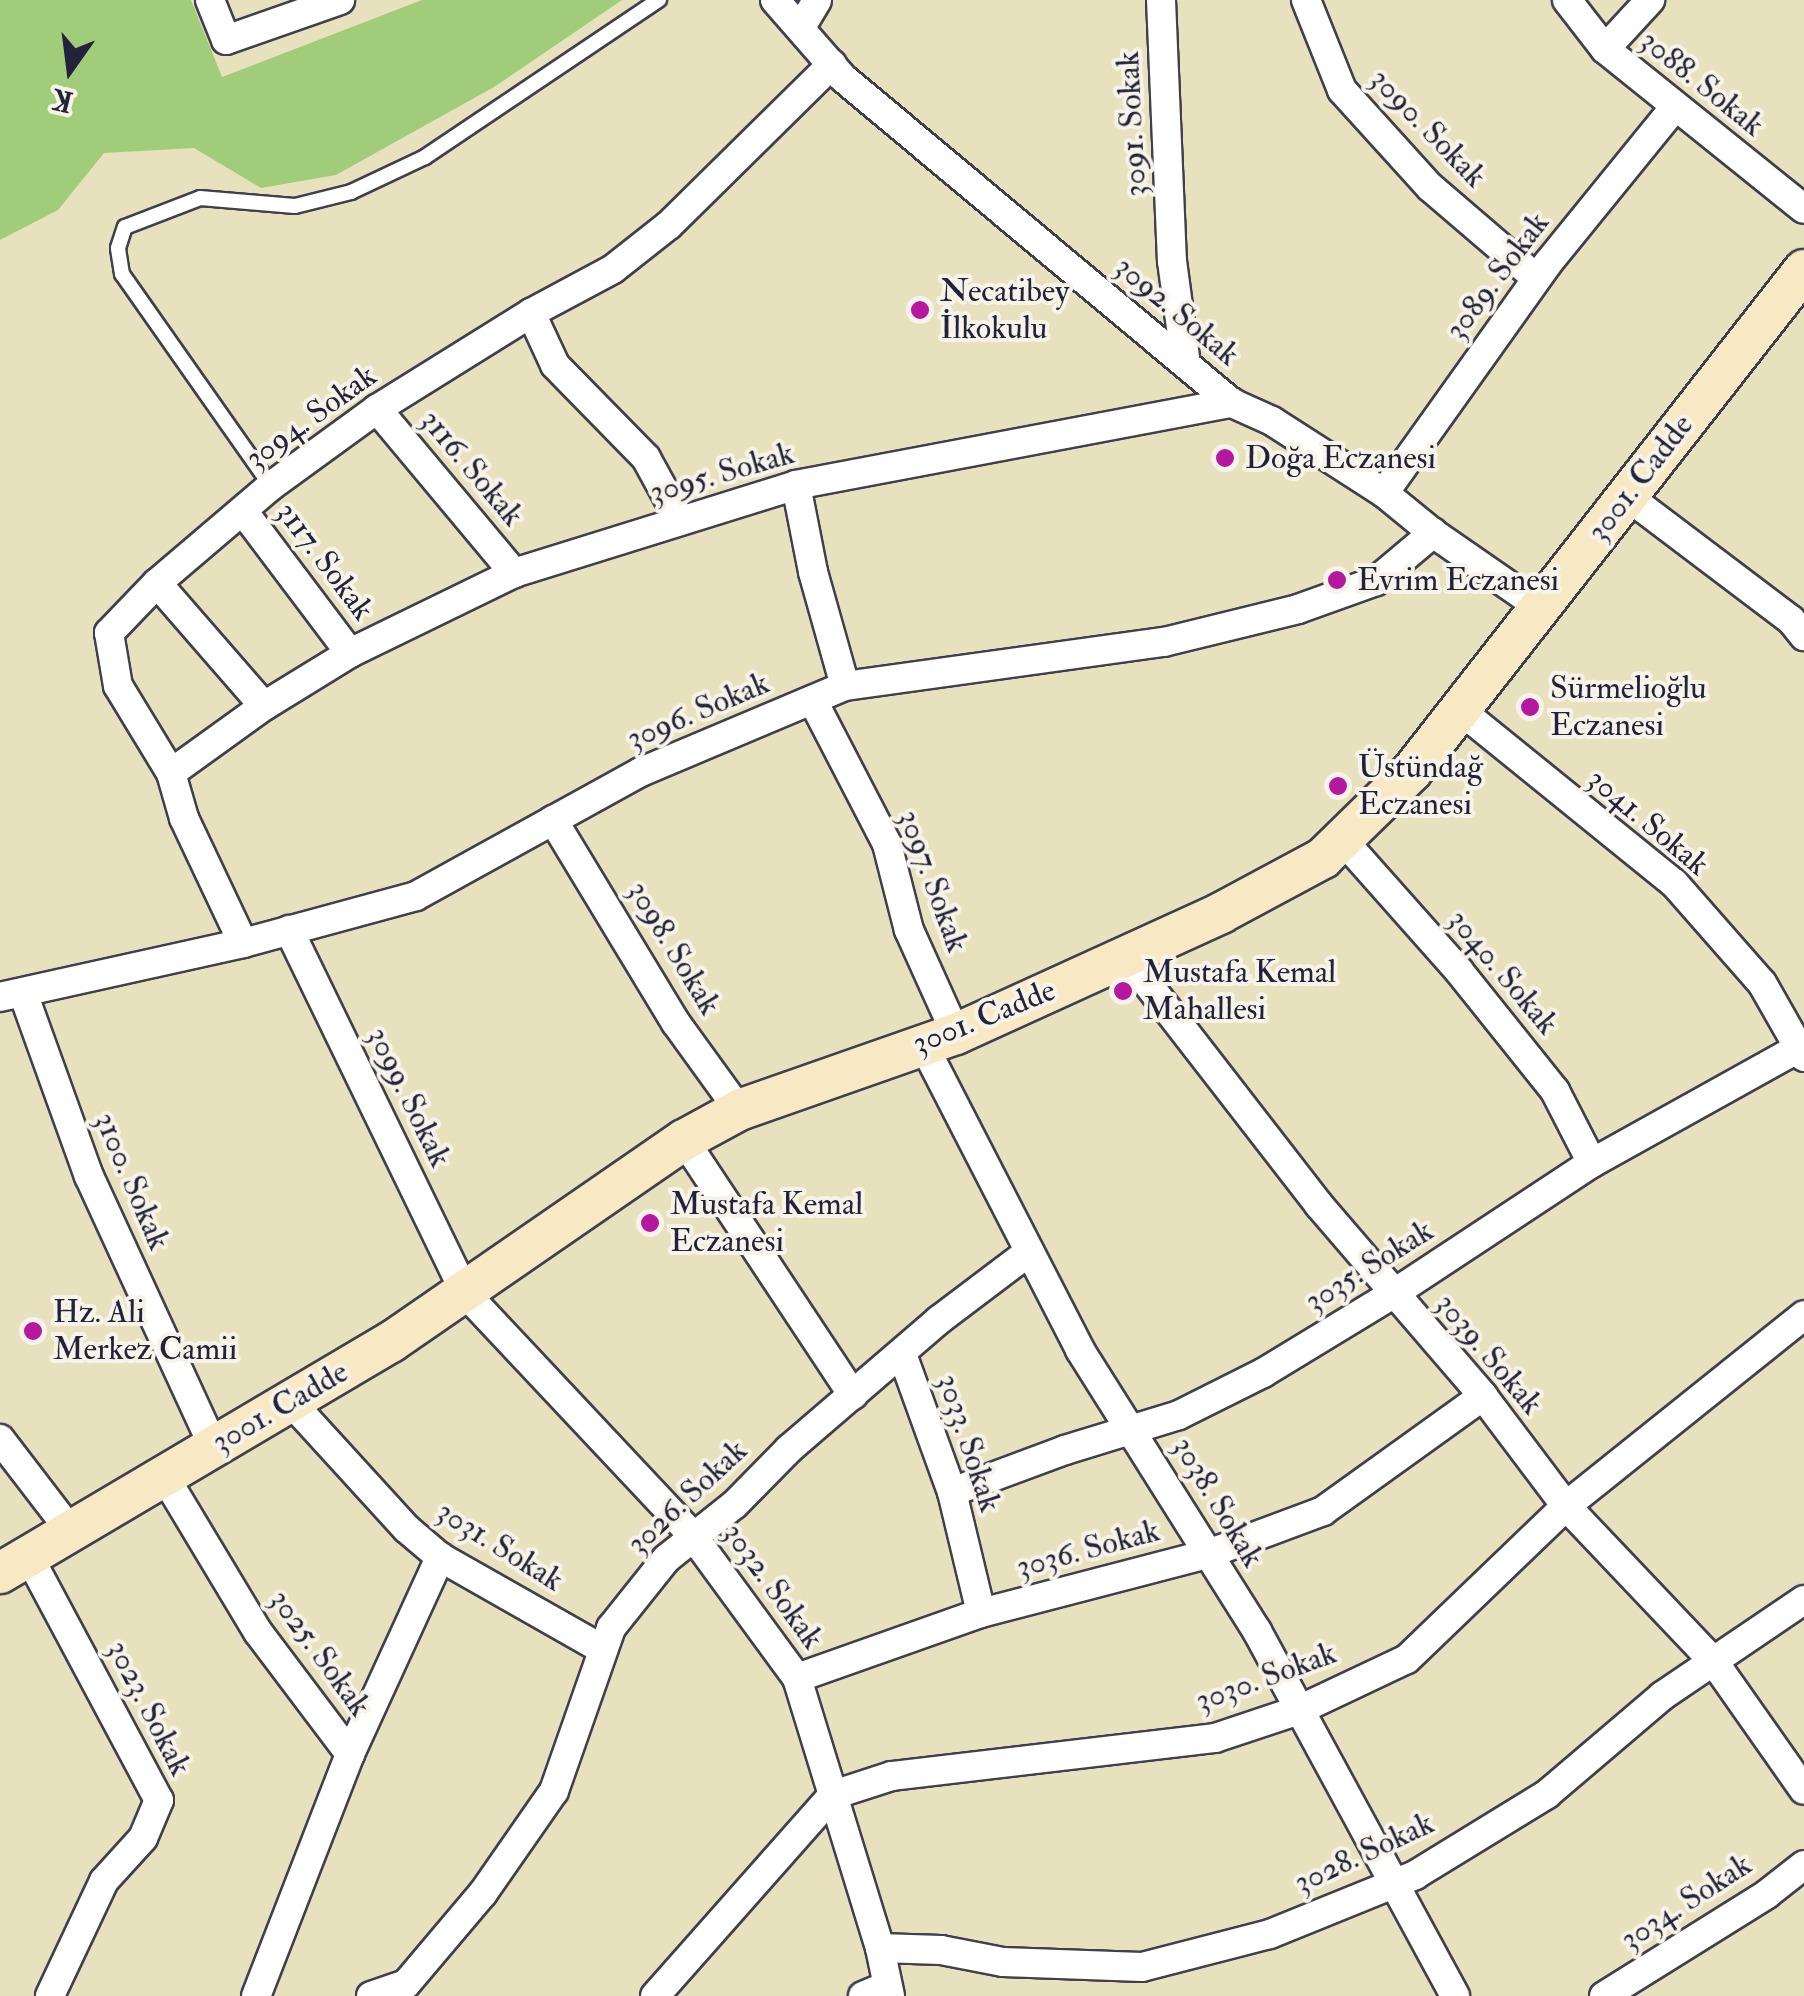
<!DOCTYPE html>
<meta charset="utf-8">
<style>
body{margin:0}
#map{position:relative;width:1804px;height:1996px;overflow:hidden;background:#e8e1bd;font-family:"IM FELL Double Pica",serif}
div>[style]{position:absolute}
[style*='--x']{left:calc(var(--x)*1px);top:calc(var(--y)*1px);width:calc(var(--w)*1px);rotate:calc(var(--a)*1deg)}
.green>*{inset:0;background:#a1cd7a}
.roads{filter:drop-shadow(2px 0 #403f4e) drop-shadow(-2px 0 #403f4e) drop-shadow(0 2px #403f4e) drop-shadow(0 -2px #403f4e)}
.lane>*{height:14px;margin:-7px;padding:0 7px;transform-origin:7px;border-radius:7px;background:#fff}
.street>*{height:28px;margin:-14px;padding:0 14px;transform-origin:14px;border-radius:14px;background:#fff}
.secondary>*{height:40px;margin:-20px;padding:0 20px;transform-origin:20px;border-radius:20px;background:#f7e9c3}
.dots>*{width:28px;height:28px;translate:-50% -50%;box-sizing:border-box;border:5px solid #f7f3e8;border-radius:50%}
span{translate:-50% -50%;white-space:nowrap;text-align:center;line-height:1.15;-webkit-text-stroke:8px #f7f3e8;paint-order:stroke}
.street-label{font-size:32px;color:#22223b}
.poi-label{font-size:32px;color:#22223b}
.left{translate:0 -50%;text-align:left}
.north{position:absolute;left:20px;top:20px;width:100px;height:100px;-webkit-text-stroke:8px #f7f3e8;paint-order:stroke;rotate:194deg;font-size:28px;font-weight:700;line-height:40px;text-align:center;color:#22223b}
.north::after{content:'';display:block;margin:auto;width:35px;height:45px;background:#22223b;clip-path:polygon(50% 0,100% 100%,50% 72%,0 100%)}
</style>
<div id="map">
<div class="green">
<div style="clip-path:polygon(0 0,191px 0,222px 77px,422px 0,622px 0,494px 87px,336px 175px,261px 188px,194px 148px,104px 153px,58px 210px,0 240px)"></div>
</div>
<div class="roads">
<div class="lane">
<div style="--x:271;--y:486;--w:259;--a:-125.1"></div>
<div style="--x:122;--y:274;--w:26;--a:-99"></div>
<div style="--x:118;--y:248;--w:22;--a:-72"></div>
<div style="--x:125;--y:227;--w:80;--a:-21.1"></div>
<div style="--x:200;--y:198;--w:95;--a:4.8"></div>
<div style="--x:295;--y:206;--w:58;--a:-14"></div>
<div style="--x:351;--y:192;--w:82;--a:-25.3"></div>
<div style="--x:425;--y:157;--w:282;--a:-33.9"></div>
</div>
<div class="street">
<div style="--x:210;--y:0;--w:43;--a:68.2"></div>
<div style="--x:226;--y:40;--w:121;--a:-19.3"></div>
<div style="--x:775;--y:0;--w:103;--a:48.9"></div>
<div style="--x:843;--y:78;--w:507;--a:39.88"></div>
<div style="--x:1232;--y:403;--w:44;--a:24.2"></div>
<div style="--x:1272;--y:421;--w:133;--a:32.7"></div>
<div style="--x:1384;--y:493;--w:63;--a:39.2"></div>
<div style="--x:1433;--y:533;--w:130;--a:34.7"></div>
<div style="--x:1161;--y:0;--w:261;--a:87.6"></div>
<div style="--x:1172;--y:261;--w:104;--a:82.3"></div>
<div style="--x:1306;--y:0;--w:97;--a:68.2"></div>
<div style="--x:1342;--y:90;--w:131;--a:47.8"></div>
<div style="--x:1430;--y:187;--w:140;--a:40.6"></div>
<div style="--x:1567;--y:0;--w:62;--a:52.2"></div>
<div style="--x:1605;--y:49;--w:255;--a:38.8"></div>
<div style="--x:801;--y:27;--w:31;--a:-59"></div>
<div style="--x:1605;--y:49;--w:67;--a:-47.4"></div>
<div style="--x:531;--y:313;--w:57;--a:65.2"></div>
<div style="--x:555;--y:365;--w:130;--a:45.6"></div>
<div style="--x:646;--y:458;--w:71;--a:61.3"></div>
<div style="--x:377;--y:409;--w:214;--a:50.1"></div>
<div style="--x:796;--y:485;--w:89;--a:78.9"></div>
<div style="--x:813;--y:572;--w:118;--a:74.3"></div>
<div style="--x:1384;--y:493;--w:282;--a:-54.5"></div>
<div style="--x:1548;--y:263;--w:200;--a:-50.9"></div>
<div style="--x:1627;--y:496;--w:206;--a:37.1"></div>
<div style="--x:1791;--y:620;--w:21;--a:51"></div>
<div style="--x:243;--y:511;--w:178;--a:53"></div>
<div style="--x:157;--y:583;--w:163;--a:49"></div>
<div style="--x:813;--y:701;--w:161;--a:62.6"></div>
<div style="--x:887;--y:844;--w:89;--a:75.7"></div>
<div style="--x:909;--y:930;--w:114;--a:65.7"></div>
<div style="--x:1460;--y:710;--w:275;--a:39"></div>
<div style="--x:1674;--y:883;--w:133;--a:48.7"></div>
<div style="--x:1762;--y:983;--w:85;--a:60.4"></div>
<div style="--x:171;--y:773;--w:115;--a:-35.8"></div>
<div style="--x:264;--y:706;--w:101;--a:-31.6"></div>
<div style="--x:350;--y:653;--w:182;--a:-26"></div>
<div style="--x:514;--y:573;--w:295;--a:-17.3"></div>
<div style="--x:796;--y:485;--w:444;--a:-10.7"></div>
<div style="--x:553;--y:820;--w:237;--a:58.8"></div>
<div style="--x:676;--y:1023;--w:107;--a:54.1"></div>
<div style="--x:1342;--y:839;--w:176;--a:48.4"></div>
<div style="--x:1459;--y:971;--w:154;--a:51.3"></div>
<div style="--x:1555;--y:1091;--w:81;--a:62.8"></div>
<div style="--x:289;--y:930;--w:405;--a:64.1"></div>
<div style="--x:466;--y:1294;--w:332;--a:46.8"></div>
<div style="--x:693;--y:1536;--w:176;--a:53.8"></div>
<div style="--x:797;--y:1678;--w:282;--a:72.9"></div>
<div style="--x:880;--y:1948;--w:49;--a:78.2"></div>
<div style="--x:243;--y:943;--w:138;--a:-115.3"></div>
<div style="--x:184;--y:818;--w:47;--a:-106.1"></div>
<div style="--x:171;--y:773;--w:102;--a:-121.3"></div>
<div style="--x:118;--y:686;--w:54;--a:-99.6"></div>
<div style="--x:109;--y:633;--w:69;--a:-46.2"></div>
<div style="--x:157;--y:583;--w:150;--a:-40.4"></div>
<div style="--x:271;--y:486;--w:131;--a:-36"></div>
<div style="--x:377;--y:409;--w:181;--a:-31.9"></div>
<div style="--x:531;--y:313;--w:93;--a:-28.2"></div>
<div style="--x:613;--y:269;--w:71;--a:-38.2"></div>
<div style="--x:669;--y:225;--w:229;--a:-44.6"></div>
<div style="--x:1126;--y:956;--w:315;--a:52.2"></div>
<div style="--x:1319;--y:1205;--w:252;--a:49.3"></div>
<div style="--x:1483;--y:1396;--w:138;--a:53"></div>
<div style="--x:1566;--y:1506;--w:215;--a:46.5"></div>
<div style="--x:1714;--y:1662;--w:156;--a:54.9"></div>
<div style="--x:23;--y:993;--w:195;--a:70.2"></div>
<div style="--x:89;--y:1176;--w:296;--a:65.3"></div>
<div style="--x:0;--y:997;--w:249;--a:-12.5"></div>
<div style="--x:243;--y:943;--w:179;--a:-15.2"></div>
<div style="--x:416;--y:896;--w:257;--a:-28.9"></div>
<div style="--x:641;--y:772;--w:221;--a:-22.9"></div>
<div style="--x:845;--y:686;--w:322;--a:-7.9"></div>
<div style="--x:1164;--y:642;--w:138;--a:-13.8"></div>
<div style="--x:1298;--y:609;--w:83;--a:-19.7"></div>
<div style="--x:1376;--y:581;--w:75;--a:-40.1"></div>
<div style="--x:923;--y:1044;--w:344;--a:62.8"></div>
<div style="--x:1080;--y:1350;--w:332;--a:57.8"></div>
<div style="--x:1257;--y:1631;--w:415;--a:61.5"></div>
<div style="--x:684;--y:1140;--w:306;--a:56.5"></div>
<div style="--x:902;--y:1354;--w:147;--a:70.1"></div>
<div style="--x:952;--y:1492;--w:124;--a:76.5"></div>
<div style="--x:290;--y:1401;--w:173;--a:47.6"></div>
<div style="--x:407;--y:1529;--w:43;--a:40.3"></div>
<div style="--x:440;--y:1557;--w:186;--a:29.6"></div>
<div style="--x:0;--y:1439;--w:113;--a:52.5"></div>
<div style="--x:163;--y:1474;--w:184;--a:59"></div>
<div style="--x:258;--y:1632;--w:153;--a:53"></div>
<div style="--x:350;--y:1754;--w:260;--a:111.2"></div>
<div style="--x:952;--y:1492;--w:121;--a:-20.4"></div>
<div style="--x:1065;--y:1450;--w:119;--a:-17.1"></div>
<div style="--x:1179;--y:1415;--w:94;--a:-26.6"></div>
<div style="--x:1263;--y:1373;--w:152;--a:-31.3"></div>
<div style="--x:1393;--y:1294;--w:238;--a:-33.4"></div>
<div style="--x:1592;--y:1163;--w:237;--a:-29.1"></div>
<div style="--x:28;--y:1555;--w:278;--a:61.9"></div>
<div style="--x:159;--y:1800;--w:41;--a:112.8"></div>
<div style="--x:143;--y:1838;--w:58;--a:132.2"></div>
<div style="--x:104;--y:1881;--w:127;--a:115.2"></div>
<div style="--x:797;--y:1678;--w:195;--a:-19.5"></div>
<div style="--x:981;--y:1613;--w:235;--a:-14.6"></div>
<div style="--x:1208;--y:1554;--w:123;--a:-20.5"></div>
<div style="--x:1323;--y:1511;--w:197;--a:-35.7"></div>
<div style="--x:350;--y:1754;--w:217;--a:-65.4"></div>
<div style="--x:880;--y:1948;--w:61;--a:1.9"></div>
<div style="--x:941;--y:1950;--w:63;--a:11"></div>
<div style="--x:1003;--y:1962;--w:139;--a:2.1"></div>
<div style="--x:1142;--y:1967;--w:132;--a:-14.5"></div>
<div style="--x:1270;--y:1934;--w:157;--a:-22.1"></div>
<div style="--x:1415;--y:1875;--w:155;--a:-31.5"></div>
<div style="--x:1547;--y:1794;--w:151;--a:-40.4"></div>
<div style="--x:1662;--y:1696;--w:171;--a:-34.1"></div>
<div style="--x:371;--y:1996;--w:37;--a:-19"></div>
<div style="--x:406;--y:1984;--w:119;--a:-49.8"></div>
<div style="--x:483;--y:1893;--w:124;--a:-55.2"></div>
<div style="--x:554;--y:1791;--w:173;--a:-70.7"></div>
<div style="--x:611;--y:1628;--w:88;--a:-51.4"></div>
<div style="--x:666;--y:1559;--w:88;--a:-38.6"></div>
<div style="--x:735;--y:1504;--w:77;--a:-45.5"></div>
<div style="--x:789;--y:1449;--w:198;--a:-40.7"></div>
<div style="--x:939;--y:1320;--w:113;--a:-37.1"></div>
<div style="--x:655;--y:1996;--w:268;--a:-48.5"></div>
<div style="--x:833;--y:1795;--w:62;--a:-17.9"></div>
<div style="--x:892;--y:1776;--w:325;--a:-6.7"></div>
<div style="--x:1215;--y:1738;--w:89;--a:-18.4"></div>
<div style="--x:1299;--y:1710;--w:119;--a:-25.3"></div>
<div style="--x:1407;--y:1659;--w:221;--a:-43.9"></div>
<div style="--x:1566;--y:1506;--w:305;--a:-38.7"></div>
<div style="--x:863;--y:1996;--w:26;--a:-23"></div>
<div style="--x:1604;--y:1996;--w:192;--a:-32"></div>
<div style="--x:1767;--y:1894;--w:47;--a:-38.1"></div>
</div>
<div class="secondary">
<div style="--x:0;--y:1573;--w:454;--a:-30.6"></div>
<div style="--x:391;--y:1342;--w:356;--a:-34.6"></div>
<div style="--x:684;--y:1140;--w:63;--a:-28.6"></div>
<div style="--x:739;--y:1110;--w:230;--a:-19.3"></div>
<div style="--x:956;--y:1034;--w:291;--a:-24.5"></div>
<div style="--x:1221;--y:913;--w:116;--a:-28.3"></div>
<div style="--x:1323;--y:858;--w:124;--a:-44.3"></div>
<div style="--x:1412;--y:771;--w:636;--a:-51.96"></div>
</div>
</div>
<div class="dots">
<div style="left:920px;top:310px;background:#b5179e"></div>
<div style="left:1225px;top:458px;background:#b5179e"></div>
<div style="left:1337px;top:580px;background:#b5179e"></div>
<div style="left:1530px;top:707px;background:#b5179e"></div>
<div style="left:1338px;top:786px;background:#b5179e"></div>
<div style="left:1123px;top:991px;background:#b5179e"></div>
<div style="left:650px;top:1223px;background:#b5179e"></div>
<div style="left:33px;top:1331px;background:#b5179e"></div>
</div>
<div class="street-label">
<span style="left:1702px;top:83px;rotate:39deg">3088. Sokak</span>
<span style="left:1132px;top:124px;rotate:-93deg">3091. Sokak</span>
<span style="left:1428px;top:128px;rotate:46deg">3090. Sokak</span>
<span style="left:1497px;top:276px;rotate:-53deg">3089. Sokak</span>
<span style="left:1177px;top:311px;rotate:40deg">3092. Sokak</span>
<span style="left:311px;top:417px;rotate:-36deg">3094. Sokak</span>
<span style="left:472px;top:468px;rotate:50deg">3116. Sokak</span>
<span style="left:722px;top:473px;rotate:-16deg">3095. Sokak</span>
<span style="left:1640px;top:478px;rotate:-52deg">3001. Cadde</span>
<span style="left:325px;top:561px;rotate:53deg">3117. Sokak</span>
<span style="left:698px;top:711px;rotate:-23deg">3096. Sokak</span>
<span style="left:1648px;top:822px;rotate:40deg">3041. Sokak</span>
<span style="left:933px;top:881px;rotate:70deg">3097. Sokak</span>
<span style="left:674px;top:948px;rotate:59deg">3098. Sokak</span>
<span style="left:1503px;top:972px;rotate:50deg">3040. Sokak</span>
<span style="left:984px;top:1017px;rotate:-22deg">3001. Cadde</span>
<span style="left:409px;top:1097px;rotate:64deg">3099. Sokak</span>
<span style="left:132px;top:1181px;rotate:67deg">3100. Sokak</span>
<span style="left:1369px;top:1266px;rotate:-32deg">3035. Sokak</span>
<span style="left:1489px;top:1354px;rotate:50deg">3039. Sokak</span>
<span style="left:280px;top:1407px;rotate:-30deg">3001. Cadde</span>
<span style="left:969px;top:1443px;rotate:72deg">3033. Sokak</span>
<span style="left:687px;top:1497px;rotate:-43deg">3026. Sokak</span>
<span style="left:1218px;top:1502px;rotate:59deg">3038. Sokak</span>
<span style="left:500px;top:1546px;rotate:32deg">3031. Sokak</span>
<span style="left:1088px;top:1549px;rotate:-15deg">3036. Sokak</span>
<span style="left:773px;top:1586px;rotate:54deg">3032. Sokak</span>
<span style="left:320px;top:1653px;rotate:54deg">3025. Sokak</span>
<span style="left:1266px;top:1677px;rotate:-20deg">3030. Sokak</span>
<span style="left:149px;top:1708px;rotate:63deg">3023. Sokak</span>
<span style="left:1364px;top:1853px;rotate:-25deg">3028. Sokak</span>
<span style="left:1686px;top:1902px;rotate:-33deg">3034. Sokak</span>
</div>
<div class="poi-label">
<span class="left" style="left:940px;top:310px">Necatibey<br>İlkokulu</span>
<span class="left" style="left:1245px;top:458px">Doğa Eczanesi</span>
<span class="left" style="left:1357px;top:580px">Evrim Eczanesi</span>
<span class="left" style="left:1550px;top:707px">Sürmelioğlu<br>Eczanesi</span>
<span class="left" style="left:1358px;top:786px">Üstündağ<br>Eczanesi</span>
<span class="left" style="left:1143px;top:991px">Mustafa Kemal<br>Mahallesi</span>
<span class="left" style="left:670px;top:1223px">Mustafa Kemal<br>Eczanesi</span>
<span class="left" style="left:53px;top:1331px">Hz. Ali<br>Merkez Camii</span>
</div>
<div class="north">K</div>
</div>
